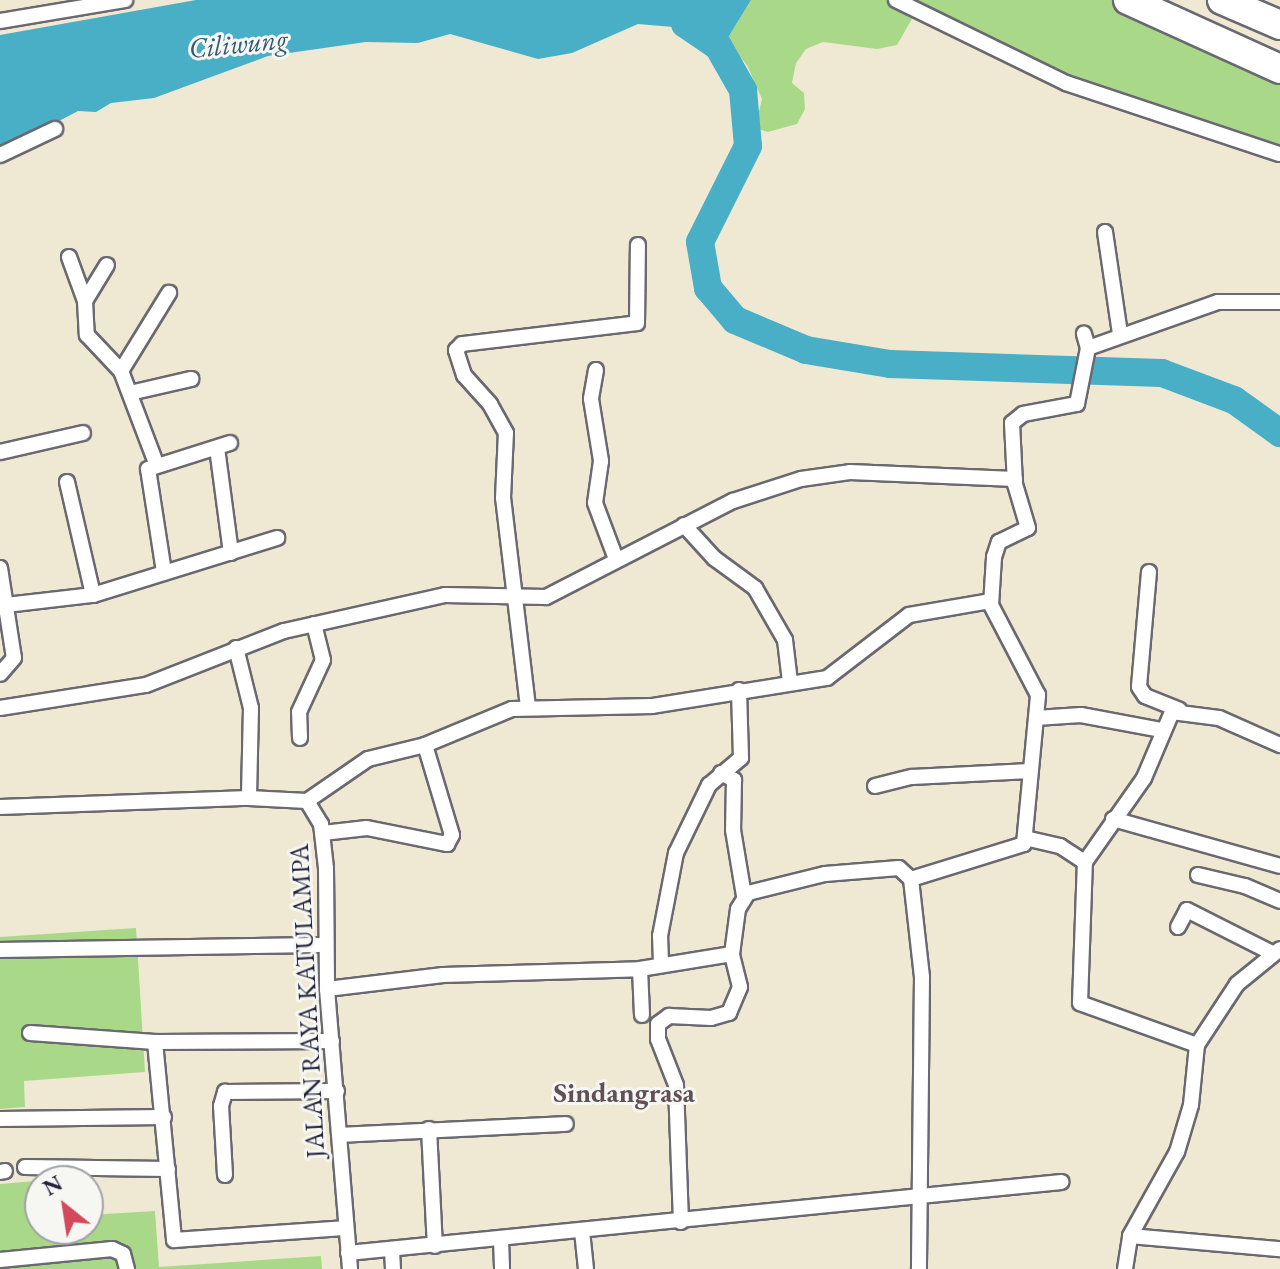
<!DOCTYPE html>
<style>
body{margin:0}
#map{position:relative;width:1280px;height:1269px;overflow:hidden;background:#efe9d3;font-family:"EB Garamond",serif}
div>[style]{position:absolute}
[style*='--x']{left:calc(var(--x)*1px);top:calc(var(--y)*1px);width:calc(var(--w)*1px);rotate:calc(var(--a)*1deg)}
.green>*{inset:0;background:#a9d988}
.water>*{inset:0;background:#48afc7}
.river>*{height:28px;margin:-14px;padding:0 14px;transform-origin:14px;border-radius:14px;background:#48afc7}
.roads{filter:drop-shadow(2px 0 #6a6870) drop-shadow(-2px 0 #6a6870) drop-shadow(0 2px #6a6870) drop-shadow(0 -2px #6a6870)}
.street>*{height:14px;margin:-7px;padding:0 7px;transform-origin:7px;border-radius:7px;background:#fff}
.highway>*{height:28px;margin:-14px;padding:0 14px;transform-origin:14px;border-radius:14px;background:#fff}
span{translate:-50% -50%;white-space:nowrap;text-align:center;line-height:1.15;-webkit-text-stroke:6px #f6f6f2;paint-order:stroke}
.street-label{font-size:26px;color:#22223b}
.water-label{font-size:28px;color:#315a73;font-style:italic}
.neighbourhood-label{font-size:28px;color:#625058;font-weight:700}
.north{position:absolute;left:24px;top:1165px;width:80px;height:80px;box-sizing:border-box;background:#f6f6f2;border:2px solid #a1a1a9;border-radius:50%;rotate:330deg;font-size:22px;font-weight:700;line-height:32px;text-align:center;color:#22223b}
.north::after{content:'';display:block;margin:auto;width:28px;height:36px;background:#d1495b;clip-path:polygon(50% 0,100% 100%,50% 72%,0 100%)}
</style>
<div id="map">
<div class="green">
<div style="clip-path:polygon(751px 0,1129px 0,1280px 66px,1280px 154px,1063px 82px,917px 10px,897px 45px,877px 49px,823px 42px,806px 49px,796px 63px,792px 83px,804px 93px,805px 109px,797px 124px,768px 132px,755px 128px,762px 99px,747px 65px,726px 41px)"></div>
<div style="clip-path:polygon(136px 928px,145px 1072px,24px 1081px,25px 1107px,0 1109px,0 937px)"></div>
<div style="clip-path:polygon(47px 1180px,40px 1181px,40px 1229px,88px 1229px,88px 1215px,155px 1211px,159px 1267px,321px 1256px,322px 1269px,0 1269px,0 1184px)"></div>
</div>
<div class="water">
<div style="clip-path:polygon(196px 0,751px 0,726px 41px,711px 45px,673px 27px,638px 24px,572px 53px,538px 59px,450px 34px,418px 43px,366px 42px,268px 56px,154px 98px,111px 103px,96px 112px,78px 111px,0 152px,0 35px)"></div>
</div>
<div class="river">
<div style="--x:685;--y:24;--w:40;--a:34"></div>
<div style="--x:718;--y:46;--w:51;--a:60.4"></div>
<div style="--x:743;--y:90;--w:56;--a:84.9"></div>
<div style="--x:748;--y:146;--w:107;--a:116.6"></div>
<div style="--x:700;--y:242;--w:47;--a:80.1"></div>
<div style="--x:708;--y:288;--w:42;--a:49.8"></div>
<div style="--x:735;--y:320;--w:77;--a:22.9"></div>
<div style="--x:806;--y:350;--w:85;--a:9.5"></div>
<div style="--x:890;--y:364;--w:272;--a:1.9"></div>
<div style="--x:1162;--y:373;--w:77;--a:20.6"></div>
<div style="--x:1234;--y:400;--w:57;--a:35.7"></div>
</div>
<div class="roads">
<div class="street">
<div style="--x:896;--y:0;--w:189;--a:26"></div>
<div style="--x:1066;--y:83;--w:225;--a:18.4"></div>
<div style="--x:0;--y:21;--w:127;--a:-9.5"></div>
<div style="--x:0;--y:155;--w:61;--a:-25.3"></div>
<div style="--x:1105;--y:232;--w:102;--a:81.6"></div>
<div style="--x:69;--y:257;--w:47;--a:70"></div>
<div style="--x:85;--y:301;--w:34;--a:87"></div>
<div style="--x:87;--y:335;--w:50;--a:46.6"></div>
<div style="--x:121;--y:371;--w:98;--a:69.2"></div>
<div style="--x:85;--y:301;--w:42;--a:-58.6"></div>
<div style="--x:1088;--y:348;--w:138;--a:-19.5"></div>
<div style="--x:1218;--y:302;--w:62;--a:0"></div>
<div style="--x:596;--y:370;--w:29;--a:100"></div>
<div style="--x:591;--y:399;--w:63;--a:80.8"></div>
<div style="--x:601;--y:461;--w:42;--a:98.1"></div>
<div style="--x:595;--y:503;--w:60;--a:69.4"></div>
<div style="--x:121;--y:371;--w:92;--a:-58.4"></div>
<div style="--x:130;--y:393;--w:63;--a:-12.9"></div>
<div style="--x:217;--y:448;--w:106;--a:82.4"></div>
<div style="--x:0;--y:452;--w:85;--a:-12.9"></div>
<div style="--x:67;--y:482;--w:116;--a:77"></div>
<div style="--x:684;--y:525;--w:45;--a:47.7"></div>
<div style="--x:714;--y:558;--w:51;--a:36.2"></div>
<div style="--x:755;--y:588;--w:60;--a:60"></div>
<div style="--x:785;--y:640;--w:42;--a:83.2"></div>
<div style="--x:0;--y:568;--w:91;--a:81.2"></div>
<div style="--x:14;--y:658;--w:21;--a:131"></div>
<div style="--x:164;--y:572;--w:104;--a:-98.8"></div>
<div style="--x:148;--y:469;--w:86;--a:-17.6"></div>
<div style="--x:1149;--y:572;--w:115;--a:95"></div>
<div style="--x:1139;--y:687;--w:11;--a:56"></div>
<div style="--x:1145;--y:696;--w:37;--a:22"></div>
<div style="--x:6;--y:605;--w:88;--a:-6.6"></div>
<div style="--x:93;--y:595;--w:193;--a:-17.2"></div>
<div style="--x:236;--y:648;--w:62;--a:76"></div>
<div style="--x:251;--y:708;--w:90;--a:91.3"></div>
<div style="--x:528;--y:707;--w:210;--a:-96.8"></div>
<div style="--x:503;--y:498;--w:65;--a:-87.4"></div>
<div style="--x:506;--y:433;--w:33;--a:-119"></div>
<div style="--x:490;--y:404;--w:39;--a:-132"></div>
<div style="--x:464;--y:375;--w:26;--a:-108"></div>
<div style="--x:456;--y:350;--w:8;--a:-45"></div>
<div style="--x:462;--y:344;--w:176;--a:-6.8"></div>
<div style="--x:637;--y:323;--w:78;--a:-89.3"></div>
<div style="--x:0;--y:708;--w:148;--a:-9"></div>
<div style="--x:146;--y:685;--w:148;--a:-21.4"></div>
<div style="--x:284;--y:631;--w:165;--a:-12.6"></div>
<div style="--x:445;--y:595;--w:101;--a:1.1"></div>
<div style="--x:546;--y:597;--w:210;--a:-27.2"></div>
<div style="--x:733;--y:501;--w:71;--a:-17.9"></div>
<div style="--x:801;--y:479;--w:49;--a:-8.1"></div>
<div style="--x:850;--y:472;--w:165;--a:2.4"></div>
<div style="--x:1036;--y:718;--w:45;--a:-3.8"></div>
<div style="--x:1081;--y:715;--w:81;--a:10.6"></div>
<div style="--x:300;--y:738;--w:26;--a:-92"></div>
<div style="--x:299;--y:712;--w:57;--a:-65.2"></div>
<div style="--x:323;--y:660;--w:37;--a:-104"></div>
<div style="--x:721;--y:773;--w:15;--a:28"></div>
<div style="--x:734;--y:780;--w:50;--a:91.1"></div>
<div style="--x:733;--y:830;--w:67;--a:80.5"></div>
<div style="--x:875;--y:786;--w:38;--a:-14"></div>
<div style="--x:912;--y:777;--w:118;--a:-2.9"></div>
<div style="--x:307;--y:801;--w:74;--a:-34.5"></div>
<div style="--x:368;--y:759;--w:59;--a:-13.8"></div>
<div style="--x:425;--y:745;--w:94;--a:-22.5"></div>
<div style="--x:512;--y:709;--w:140;--a:-1.2"></div>
<div style="--x:652;--y:706;--w:177;--a:-9.1"></div>
<div style="--x:827;--y:678;--w:103;--a:-37.5"></div>
<div style="--x:909;--y:615;--w:82;--a:-9.8"></div>
<div style="--x:0;--y:807;--w:249;--a:-2.1"></div>
<div style="--x:249;--y:798;--w:58;--a:3"></div>
<div style="--x:307;--y:801;--w:27;--a:59"></div>
<div style="--x:321;--y:824;--w:44;--a:83.5"></div>
<div style="--x:326;--y:868;--w:121;--a:89.5"></div>
<div style="--x:327;--y:989;--w:281;--a:85.3"></div>
<div style="--x:1113;--y:819;--w:173;--a:15.7"></div>
<div style="--x:323;--y:833;--w:44;--a:-6.5"></div>
<div style="--x:367;--y:828;--w:82;--a:11.3"></div>
<div style="--x:447;--y:844;--w:10;--a:-61"></div>
<div style="--x:452;--y:835;--w:94;--a:-106.7"></div>
<div style="--x:1025;--y:838;--w:36;--a:13"></div>
<div style="--x:1060;--y:846;--w:30;--a:33"></div>
<div style="--x:1198;--y:875;--w:48;--a:13.2"></div>
<div style="--x:1245;--y:886;--w:38;--a:23"></div>
<div style="--x:911;--y:879;--w:118;--a:-17.2"></div>
<div style="--x:1024;--y:844;--w:150;--a:-84.6"></div>
<div style="--x:1038;--y:695;--w:102;--a:-117.6"></div>
<div style="--x:991;--y:605;--w:48;--a:-86.4"></div>
<div style="--x:994;--y:557;--w:16;--a:-72"></div>
<div style="--x:999;--y:542;--w:32;--a:-26"></div>
<div style="--x:1028;--y:528;--w:46;--a:-106.5"></div>
<div style="--x:1015;--y:484;--w:61;--a:-92.8"></div>
<div style="--x:1012;--y:423;--w:14;--a:-39"></div>
<div style="--x:1023;--y:414;--w:55;--a:-10.5"></div>
<div style="--x:1077;--y:404;--w:57;--a:-78.9"></div>
<div style="--x:1088;--y:348;--w:15;--a:-106"></div>
<div style="--x:1178;--y:927;--w:19;--a:-62"></div>
<div style="--x:1187;--y:910;--w:97;--a:26.8"></div>
<div style="--x:0;--y:950;--w:326;--a:-0.9"></div>
<div style="--x:661;--y:963;--w:27;--a:-92"></div>
<div style="--x:660;--y:936;--w:85;--a:-79.1"></div>
<div style="--x:676;--y:853;--w:76;--a:-64.1"></div>
<div style="--x:709;--y:785;--w:42;--a:-40.2"></div>
<div style="--x:741;--y:758;--w:68;--a:-91.7"></div>
<div style="--x:640;--y:969;--w:46;--a:87.5"></div>
<div style="--x:327;--y:989;--w:117;--a:-6.9"></div>
<div style="--x:443;--y:975;--w:197;--a:-1.7"></div>
<div style="--x:640;--y:969;--w:93;--a:-9.3"></div>
<div style="--x:732;--y:954;--w:45;--a:-82.4"></div>
<div style="--x:738;--y:909;--w:19;--a:-58"></div>
<div style="--x:748;--y:893;--w:79;--a:-13.9"></div>
<div style="--x:825;--y:874;--w:74;--a:-4.6"></div>
<div style="--x:899;--y:868;--w:16;--a:43"></div>
<div style="--x:911;--y:879;--w:99;--a:83.6"></div>
<div style="--x:922;--y:977;--w:292;--a:90.6"></div>
<div style="--x:30;--y:1033;--w:125;--a:4.1"></div>
<div style="--x:332;--y:1041;--w:177;--a:179.7"></div>
<div style="--x:155;--y:1042;--w:199;--a:84.5"></div>
<div style="--x:174;--y:1240;--w:170;--a:-4"></div>
<div style="--x:1197;--y:1045;--w:124;--a:-160.3"></div>
<div style="--x:1080;--y:1003;--w:141;--a:-88"></div>
<div style="--x:1085;--y:862;--w:103;--a:-54.9"></div>
<div style="--x:1144;--y:778;--w:72;--a:-67"></div>
<div style="--x:1172;--y:712;--w:47;--a:7.3"></div>
<div style="--x:1219;--y:718;--w:67;--a:23.9"></div>
<div style="--x:0;--y:1119;--w:164;--a:-0.7"></div>
<div style="--x:429;--y:1129;--w:117;--a:87.1"></div>
<div style="--x:340;--y:1135;--w:226;--a:-2.8"></div>
<div style="--x:25;--y:1167;--w:143;--a:0.8"></div>
<div style="--x:0;--y:1172;--w:5;--a:-11"></div>
<div style="--x:225;--y:1175;--w:69;--a:-93.3"></div>
<div style="--x:221;--y:1106;--w:15;--a:-74"></div>
<div style="--x:225;--y:1092;--w:112;--a:-0.5"></div>
<div style="--x:681;--y:1222;--w:137;--a:-92.1"></div>
<div style="--x:676;--y:1085;--w:49;--a:-111.4"></div>
<div style="--x:658;--y:1039;--w:15;--a:-90"></div>
<div style="--x:658;--y:1024;--w:14;--a:-36"></div>
<div style="--x:669;--y:1016;--w:42;--a:2.7"></div>
<div style="--x:711;--y:1018;--w:19;--a:-16"></div>
<div style="--x:729;--y:1013;--w:28;--a:-67"></div>
<div style="--x:740;--y:987;--w:34;--a:-104"></div>
<div style="--x:582;--y:1231;--w:38;--a:84"></div>
<div style="--x:1130;--y:1236;--w:151;--a:5"></div>
<div style="--x:501;--y:1239;--w:30;--a:88"></div>
<div style="--x:392;--y:1250;--w:19;--a:87"></div>
<div style="--x:348;--y:1253;--w:717;--a:-5.69"></div>
<div style="--x:0;--y:1260;--w:113;--a:-5.6"></div>
<div style="--x:112;--y:1249;--w:12;--a:24"></div>
<div style="--x:123;--y:1254;--w:16;--a:75"></div>
<div style="--x:1125;--y:1269;--w:33;--a:-81"></div>
<div style="--x:1130;--y:1236;--w:96;--a:-60.8"></div>
<div style="--x:1177;--y:1152;--w:49;--a:-73.4"></div>
<div style="--x:1191;--y:1105;--w:60;--a:-84.3"></div>
<div style="--x:1197;--y:1045;--w:73;--a:-56.7"></div>
<div style="--x:1237;--y:984;--w:55;--a:-39.1"></div>
</div>
<div class="highway">
<div style="--x:1128;--y:0;--w:167;--a:24.4"></div>
<div style="--x:1222;--y:0;--w:63;--a:23.3"></div>
</div>
</div>
<div class="street-label">
<span style="left:308px;top:1001px;rotate:-93deg">JALAN RAYA KATULAMPA</span>
</div>
<div class="water-label">
<span style="left:238px;top:43px;rotate:-6deg">Ciliwung</span>
</div>
<div class="neighbourhood-label">
<span style="left:624px;top:1092px">Sindangrasa</span>
</div>
<div class="north">N</div>
</div>
